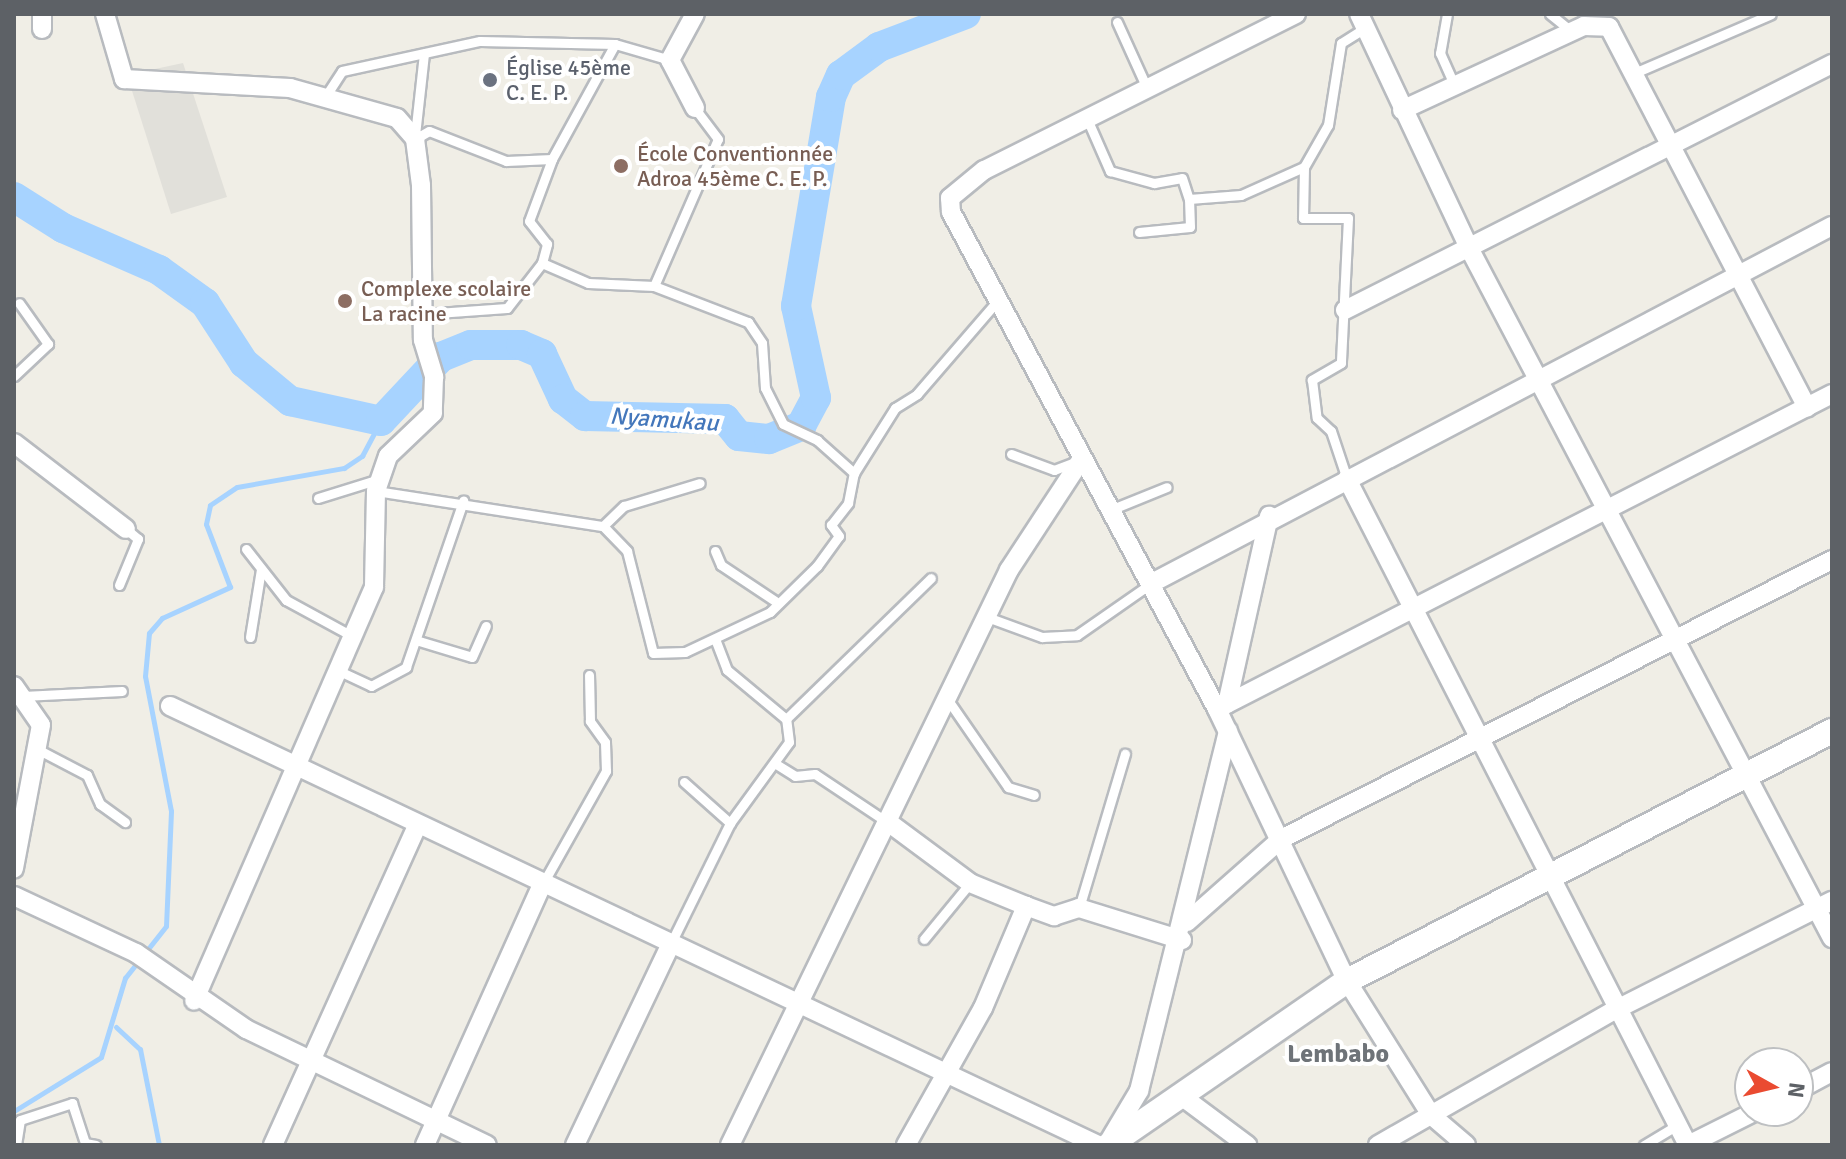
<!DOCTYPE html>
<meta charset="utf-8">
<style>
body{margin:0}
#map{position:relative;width:1846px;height:1159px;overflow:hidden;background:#f0eee6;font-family:Signika,sans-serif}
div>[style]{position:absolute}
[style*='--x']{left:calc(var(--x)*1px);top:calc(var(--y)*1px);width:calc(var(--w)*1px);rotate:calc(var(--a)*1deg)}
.industrial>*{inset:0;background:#e1e0da}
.stream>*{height:5px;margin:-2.5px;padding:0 2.5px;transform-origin:2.5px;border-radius:2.5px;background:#a7d3ff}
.river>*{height:30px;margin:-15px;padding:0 15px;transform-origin:15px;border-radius:15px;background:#a7d3ff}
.roads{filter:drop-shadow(2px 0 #b8bbbf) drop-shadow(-2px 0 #b8bbbf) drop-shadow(0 2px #b8bbbf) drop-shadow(0 -2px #b8bbbf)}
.service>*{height:9px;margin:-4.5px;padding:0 4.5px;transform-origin:4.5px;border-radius:4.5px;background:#fff}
.minor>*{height:18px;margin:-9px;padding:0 9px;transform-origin:9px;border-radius:9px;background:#fff}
.tertiary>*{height:24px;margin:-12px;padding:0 12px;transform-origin:12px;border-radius:12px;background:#fff}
.dots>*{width:22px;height:22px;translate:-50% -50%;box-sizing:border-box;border:4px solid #fff;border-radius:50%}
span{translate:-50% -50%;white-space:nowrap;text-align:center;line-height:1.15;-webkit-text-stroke:8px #fff;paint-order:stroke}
.worship-label{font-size:22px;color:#5b616d}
.left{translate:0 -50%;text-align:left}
.education-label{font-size:22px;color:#785e54}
.water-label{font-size:24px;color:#47b;font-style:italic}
.quarter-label{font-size:26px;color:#6e7378;font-weight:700}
.frame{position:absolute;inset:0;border:16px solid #5d6166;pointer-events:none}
.north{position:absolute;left:1734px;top:1047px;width:80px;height:80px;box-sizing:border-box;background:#fff;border:2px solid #bec0c2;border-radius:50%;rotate:98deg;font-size:22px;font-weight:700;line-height:32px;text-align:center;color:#5d6166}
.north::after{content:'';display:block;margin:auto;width:28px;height:36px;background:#ea4b31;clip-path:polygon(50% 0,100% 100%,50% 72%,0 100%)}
</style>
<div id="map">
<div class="industrial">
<div style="clip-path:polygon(183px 63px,227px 197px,171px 214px,127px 75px)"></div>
</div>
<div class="stream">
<div style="--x:116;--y:1027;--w:33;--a:43"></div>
<div style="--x:140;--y:1049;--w:98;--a:78.8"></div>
<div style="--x:14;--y:1111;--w:102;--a:-31.8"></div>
<div style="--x:101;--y:1057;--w:83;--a:-73.1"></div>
<div style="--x:125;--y:978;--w:66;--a:-51.7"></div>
<div style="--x:166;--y:926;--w:115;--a:-87.5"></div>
<div style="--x:171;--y:811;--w:137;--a:-100.9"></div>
<div style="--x:145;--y:676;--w:43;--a:-84.7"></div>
<div style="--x:149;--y:633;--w:20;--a:-49"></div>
<div style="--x:162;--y:618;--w:75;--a:-24.5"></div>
<div style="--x:230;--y:587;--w:67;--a:-110.9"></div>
<div style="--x:206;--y:524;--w:19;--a:-78"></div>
<div style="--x:210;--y:505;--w:32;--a:-34"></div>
<div style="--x:237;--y:487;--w:109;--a:-10.1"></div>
<div style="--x:344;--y:468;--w:22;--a:-34"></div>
<div style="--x:362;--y:456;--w:40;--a:-62"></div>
</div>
<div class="river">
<div style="--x:14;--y:197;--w:58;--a:32.3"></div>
<div style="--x:63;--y:228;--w:105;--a:23.6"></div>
<div style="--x:159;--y:270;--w:57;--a:35.7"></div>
<div style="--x:205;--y:303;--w:72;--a:57"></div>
<div style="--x:244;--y:363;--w:60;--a:39.6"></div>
<div style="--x:290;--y:401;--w:93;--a:12.4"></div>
<div style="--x:381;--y:421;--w:88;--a:-46.8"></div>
<div style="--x:441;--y:357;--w:32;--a:-22"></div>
<div style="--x:471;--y:345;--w:50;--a:0"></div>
<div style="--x:521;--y:345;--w:23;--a:23"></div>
<div style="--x:542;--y:354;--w:50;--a:65"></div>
<div style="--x:563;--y:399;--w:28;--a:38"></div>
<div style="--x:585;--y:416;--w:140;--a:1.2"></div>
<div style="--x:725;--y:419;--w:22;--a:51"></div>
<div style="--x:739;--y:436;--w:30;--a:6"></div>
<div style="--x:769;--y:439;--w:35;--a:-22"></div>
<div style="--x:801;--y:426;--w:32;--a:-62"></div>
<div style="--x:816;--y:398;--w:94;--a:-102.3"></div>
<div style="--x:796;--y:306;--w:212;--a:-80.5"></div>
<div style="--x:831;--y:97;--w:24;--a:-66"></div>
<div style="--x:841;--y:75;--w:47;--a:-36.4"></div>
<div style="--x:879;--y:47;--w:93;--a:-20.8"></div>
</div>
<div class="roads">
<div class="service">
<div style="--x:1447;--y:14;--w:40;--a:100"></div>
<div style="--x:1440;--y:53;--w:36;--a:66"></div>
<div style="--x:1550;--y:14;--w:28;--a:39"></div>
<div style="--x:1117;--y:22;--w:72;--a:65.6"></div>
<div style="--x:1632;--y:74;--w:151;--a:-23.3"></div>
<div style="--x:327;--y:94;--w:27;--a:-57"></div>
<div style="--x:342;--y:71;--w:141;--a:-12.3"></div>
<div style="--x:480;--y:41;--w:135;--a:1.3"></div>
<div style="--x:615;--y:44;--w:57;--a:16.2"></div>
<div style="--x:1088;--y:121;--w:55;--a:66.3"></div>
<div style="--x:1110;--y:171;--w:46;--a:15.3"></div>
<div style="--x:1154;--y:183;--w:28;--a:-10"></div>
<div style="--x:1182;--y:178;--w:22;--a:72"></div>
<div style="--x:415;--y:135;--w:82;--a:-83.7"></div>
<div style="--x:415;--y:139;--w:16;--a:-30"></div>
<div style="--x:429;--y:131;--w:83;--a:21.3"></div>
<div style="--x:506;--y:161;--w:46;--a:-2.5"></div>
<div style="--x:1304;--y:167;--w:51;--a:91.1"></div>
<div style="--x:1303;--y:218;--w:45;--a:0"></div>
<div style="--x:1348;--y:218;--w:145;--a:92.8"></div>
<div style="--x:1341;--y:363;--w:34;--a:150"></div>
<div style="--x:1312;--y:380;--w:38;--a:83"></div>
<div style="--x:1317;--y:418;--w:19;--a:43"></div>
<div style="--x:1331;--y:431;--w:51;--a:71.6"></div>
<div style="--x:1139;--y:232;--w:51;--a:-5.6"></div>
<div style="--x:1190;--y:227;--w:28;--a:-92"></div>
<div style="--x:1189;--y:199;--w:52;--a:-4.4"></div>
<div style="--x:1241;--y:195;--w:69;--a:-24"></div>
<div style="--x:1304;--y:167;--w:48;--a:-60.3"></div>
<div style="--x:1328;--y:125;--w:83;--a:-81"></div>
<div style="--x:1341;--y:43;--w:28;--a:-32"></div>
<div style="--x:542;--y:263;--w:50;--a:23.5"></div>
<div style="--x:588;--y:283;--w:66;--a:2.6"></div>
<div style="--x:654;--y:286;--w:101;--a:21"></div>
<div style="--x:748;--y:322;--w:25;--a:56"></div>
<div style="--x:762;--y:343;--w:45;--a:86.2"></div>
<div style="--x:765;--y:388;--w:40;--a:63.4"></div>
<div style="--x:783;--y:424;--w:38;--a:25"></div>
<div style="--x:817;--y:440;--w:50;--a:41.7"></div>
<div style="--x:654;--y:286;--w:160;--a:-66.5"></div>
<div style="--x:718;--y:139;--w:39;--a:-127"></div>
<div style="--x:423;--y:314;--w:84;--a:-4.1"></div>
<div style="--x:507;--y:308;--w:57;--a:-52.1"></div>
<div style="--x:542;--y:263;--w:20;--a:-75"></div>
<div style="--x:547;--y:244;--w:29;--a:-128"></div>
<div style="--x:529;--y:221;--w:66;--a:-69.6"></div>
<div style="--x:552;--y:159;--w:131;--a:-61.3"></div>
<div style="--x:14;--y:376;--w:47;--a:-43.3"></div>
<div style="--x:48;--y:344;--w:50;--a:-125.3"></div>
<div style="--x:1011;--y:454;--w:46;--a:20.4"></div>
<div style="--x:1054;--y:470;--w:22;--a:-21"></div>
<div style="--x:376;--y:491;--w:230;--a:8.8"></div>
<div style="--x:603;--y:526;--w:35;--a:46"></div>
<div style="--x:627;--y:551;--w:105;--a:75.7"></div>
<div style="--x:653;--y:653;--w:32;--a:-2"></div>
<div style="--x:685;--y:652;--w:94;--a:-25.2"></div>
<div style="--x:770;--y:612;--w:66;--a:-44.4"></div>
<div style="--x:817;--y:566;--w:37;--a:-54"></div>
<div style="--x:839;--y:536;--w:14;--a:-126"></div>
<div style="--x:831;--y:525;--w:28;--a:-52"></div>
<div style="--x:848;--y:503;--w:31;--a:-79"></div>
<div style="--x:854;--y:473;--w:77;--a:-57.8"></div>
<div style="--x:895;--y:408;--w:26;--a:-32"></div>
<div style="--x:917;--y:394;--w:125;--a:-49.2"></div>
<div style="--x:318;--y:498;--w:64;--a:-17.3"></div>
<div style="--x:1110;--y:510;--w:61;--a:-22"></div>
<div style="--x:603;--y:526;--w:29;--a:-44"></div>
<div style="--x:624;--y:506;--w:79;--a:-16.8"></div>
<div style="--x:246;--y:549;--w:65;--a:51.9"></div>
<div style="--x:286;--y:600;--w:75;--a:28.6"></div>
<div style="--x:715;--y:551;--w:15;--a:67"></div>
<div style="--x:721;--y:565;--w:65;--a:33.7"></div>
<div style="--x:119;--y:585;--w:50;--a:-67.6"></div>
<div style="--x:138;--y:539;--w:16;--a:-140"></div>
<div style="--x:987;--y:617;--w:59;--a:20"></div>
<div style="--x:1042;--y:637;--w:35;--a:-3"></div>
<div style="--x:1077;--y:635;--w:89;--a:-34.9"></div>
<div style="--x:250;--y:637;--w:69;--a:-80.8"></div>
<div style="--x:419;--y:641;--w:55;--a:16.8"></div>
<div style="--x:472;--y:657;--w:34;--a:-66"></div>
<div style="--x:335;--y:669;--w:40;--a:25"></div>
<div style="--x:371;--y:686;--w:40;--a:-28"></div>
<div style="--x:406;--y:667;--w:176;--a:-71"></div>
<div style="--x:23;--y:696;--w:99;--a:-2.9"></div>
<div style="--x:948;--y:700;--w:106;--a:55.4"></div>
<div style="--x:1008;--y:787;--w:27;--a:17"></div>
<div style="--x:786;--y:719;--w:202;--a:-44.2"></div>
<div style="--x:39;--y:750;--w:54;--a:27.5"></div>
<div style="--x:87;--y:775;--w:32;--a:66"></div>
<div style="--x:100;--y:804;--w:31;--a:36"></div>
<div style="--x:776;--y:764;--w:22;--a:32"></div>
<div style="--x:795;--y:776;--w:20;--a:-6"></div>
<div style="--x:815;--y:774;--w:87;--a:33.7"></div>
<div style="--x:684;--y:782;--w:62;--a:41.7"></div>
<div style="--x:542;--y:885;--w:131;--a:-60.7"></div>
<div style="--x:606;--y:771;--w:29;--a:-92"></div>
<div style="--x:605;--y:742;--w:26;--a:-126"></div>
<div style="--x:590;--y:721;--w:46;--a:-91.2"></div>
<div style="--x:1079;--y:908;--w:161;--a:-73.4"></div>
<div style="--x:924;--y:939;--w:72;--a:-50.6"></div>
<div style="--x:670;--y:945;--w:136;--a:-63.8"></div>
<div style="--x:730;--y:823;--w:100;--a:-53.9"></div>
<div style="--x:789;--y:742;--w:23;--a:-97"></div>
<div style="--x:786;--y:719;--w:77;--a:-140.3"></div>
<div style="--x:727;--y:670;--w:31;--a:-111"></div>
<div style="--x:16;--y:1145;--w:25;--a:-81"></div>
<div style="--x:20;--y:1120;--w:55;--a:-18.1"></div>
<div style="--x:72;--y:1103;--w:42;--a:72"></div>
<div style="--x:85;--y:1143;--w:11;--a:10"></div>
<div style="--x:1644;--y:1145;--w:41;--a:-31"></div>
</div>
<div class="minor">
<div style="--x:42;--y:14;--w:15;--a:90"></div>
<div style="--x:105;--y:14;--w:68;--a:73.7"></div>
<div style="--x:124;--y:79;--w:166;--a:3.1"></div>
<div style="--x:290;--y:88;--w:111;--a:15.7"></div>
<div style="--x:397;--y:118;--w:28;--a:49"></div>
<div style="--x:415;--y:139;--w:46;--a:82.6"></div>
<div style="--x:421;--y:185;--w:155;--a:89.3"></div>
<div style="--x:423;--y:340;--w:39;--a:73"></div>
<div style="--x:434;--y:377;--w:36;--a:92"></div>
<div style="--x:433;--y:413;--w:62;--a:136.3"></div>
<div style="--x:388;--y:456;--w:37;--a:109"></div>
<div style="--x:376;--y:491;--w:96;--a:91.2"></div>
<div style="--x:374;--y:587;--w:451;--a:113.5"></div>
<div style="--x:1296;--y:14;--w:349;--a:153.4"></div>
<div style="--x:984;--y:170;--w:44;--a:140.5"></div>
<div style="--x:950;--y:198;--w:14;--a:86"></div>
<div style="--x:951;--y:212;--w:564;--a:61.84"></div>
<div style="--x:1217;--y:709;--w:301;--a:64.5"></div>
<div style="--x:1347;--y:981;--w:158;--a:57.9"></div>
<div style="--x:1431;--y:1115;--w:46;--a:40.6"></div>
<div style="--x:1359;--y:14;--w:256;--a:64.8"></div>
<div style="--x:1468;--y:246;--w:782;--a:62.26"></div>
<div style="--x:695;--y:108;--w:54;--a:-117.5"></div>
<div style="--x:670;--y:60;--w:52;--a:-61.5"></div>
<div style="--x:1402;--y:110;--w:200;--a:-24.8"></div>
<div style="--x:1584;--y:26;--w:25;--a:2"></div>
<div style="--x:1609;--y:27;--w:429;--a:62.5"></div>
<div style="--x:1345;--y:310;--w:546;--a:-26.8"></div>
<div style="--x:14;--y:443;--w:141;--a:37.5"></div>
<div style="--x:1347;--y:479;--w:748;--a:62.89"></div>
<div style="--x:1688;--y:1145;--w:76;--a:-26.6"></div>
<div style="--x:1150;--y:584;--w:770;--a:-27.7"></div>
<div style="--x:14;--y:686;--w:47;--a:55.3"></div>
<div style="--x:41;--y:725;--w:146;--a:100.7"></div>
<div style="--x:1227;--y:704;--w:193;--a:-77.4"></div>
<div style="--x:170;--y:706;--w:1027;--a:25.32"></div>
<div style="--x:1217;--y:709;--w:691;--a:-27.12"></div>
<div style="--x:888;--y:822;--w:102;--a:36.6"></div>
<div style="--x:970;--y:883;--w:61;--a:22.3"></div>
<div style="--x:1026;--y:906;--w:30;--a:20"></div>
<div style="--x:1054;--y:916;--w:26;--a:-18"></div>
<div style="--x:1079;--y:908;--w:108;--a:17.3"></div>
<div style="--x:14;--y:896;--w:135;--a:25"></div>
<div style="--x:136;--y:953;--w:134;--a:34.6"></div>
<div style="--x:246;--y:1029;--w:267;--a:25.7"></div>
<div style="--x:1187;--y:922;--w:125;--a:-41.4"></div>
<div style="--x:1281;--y:839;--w:618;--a:-26.86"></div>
<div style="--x:1798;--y:1090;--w:38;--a:-28"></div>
<div style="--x:1180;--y:1095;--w:84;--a:36.7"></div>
<div style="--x:1108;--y:1143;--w:61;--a:-59.2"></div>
<div style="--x:1139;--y:1091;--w:371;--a:-76.1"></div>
<div style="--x:273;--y:1145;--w:350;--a:-65.7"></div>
<div style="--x:425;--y:1145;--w:285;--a:-65.8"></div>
<div style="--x:575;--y:1145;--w:218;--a:-64.5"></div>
<div style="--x:730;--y:1145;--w:639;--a:-64.12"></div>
<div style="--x:1009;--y:570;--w:131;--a:-56.8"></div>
<div style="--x:906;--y:1145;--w:157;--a:-60.7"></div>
<div style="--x:983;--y:1008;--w:111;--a:-67.1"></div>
<div style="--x:1378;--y:1145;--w:273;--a:-29.7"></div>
<div style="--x:1615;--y:1010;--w:243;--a:-26.7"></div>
</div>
<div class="tertiary">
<div style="--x:1109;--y:1145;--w:289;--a:-34.6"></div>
<div style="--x:1347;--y:981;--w:546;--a:-27.27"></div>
</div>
</div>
<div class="dots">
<div style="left:490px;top:80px;background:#6b7280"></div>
<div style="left:621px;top:166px;background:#8d6e63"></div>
<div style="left:345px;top:301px;background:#8d6e63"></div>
</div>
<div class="worship-label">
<span class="left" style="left:506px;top:80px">Église 45ème<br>C. E. P.</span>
</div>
<div class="education-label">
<span class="left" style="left:637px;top:166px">École Conventionnée<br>Adroa 45ème C. E. P.</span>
<span class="left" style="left:361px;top:301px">Complexe scolaire<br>La racine</span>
</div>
<div class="water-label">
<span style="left:664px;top:420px;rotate:4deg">Nyamukau</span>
</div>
<div class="quarter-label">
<span style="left:1338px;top:1055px">Lembabo</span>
</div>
<div class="frame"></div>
<div class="north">N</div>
</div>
